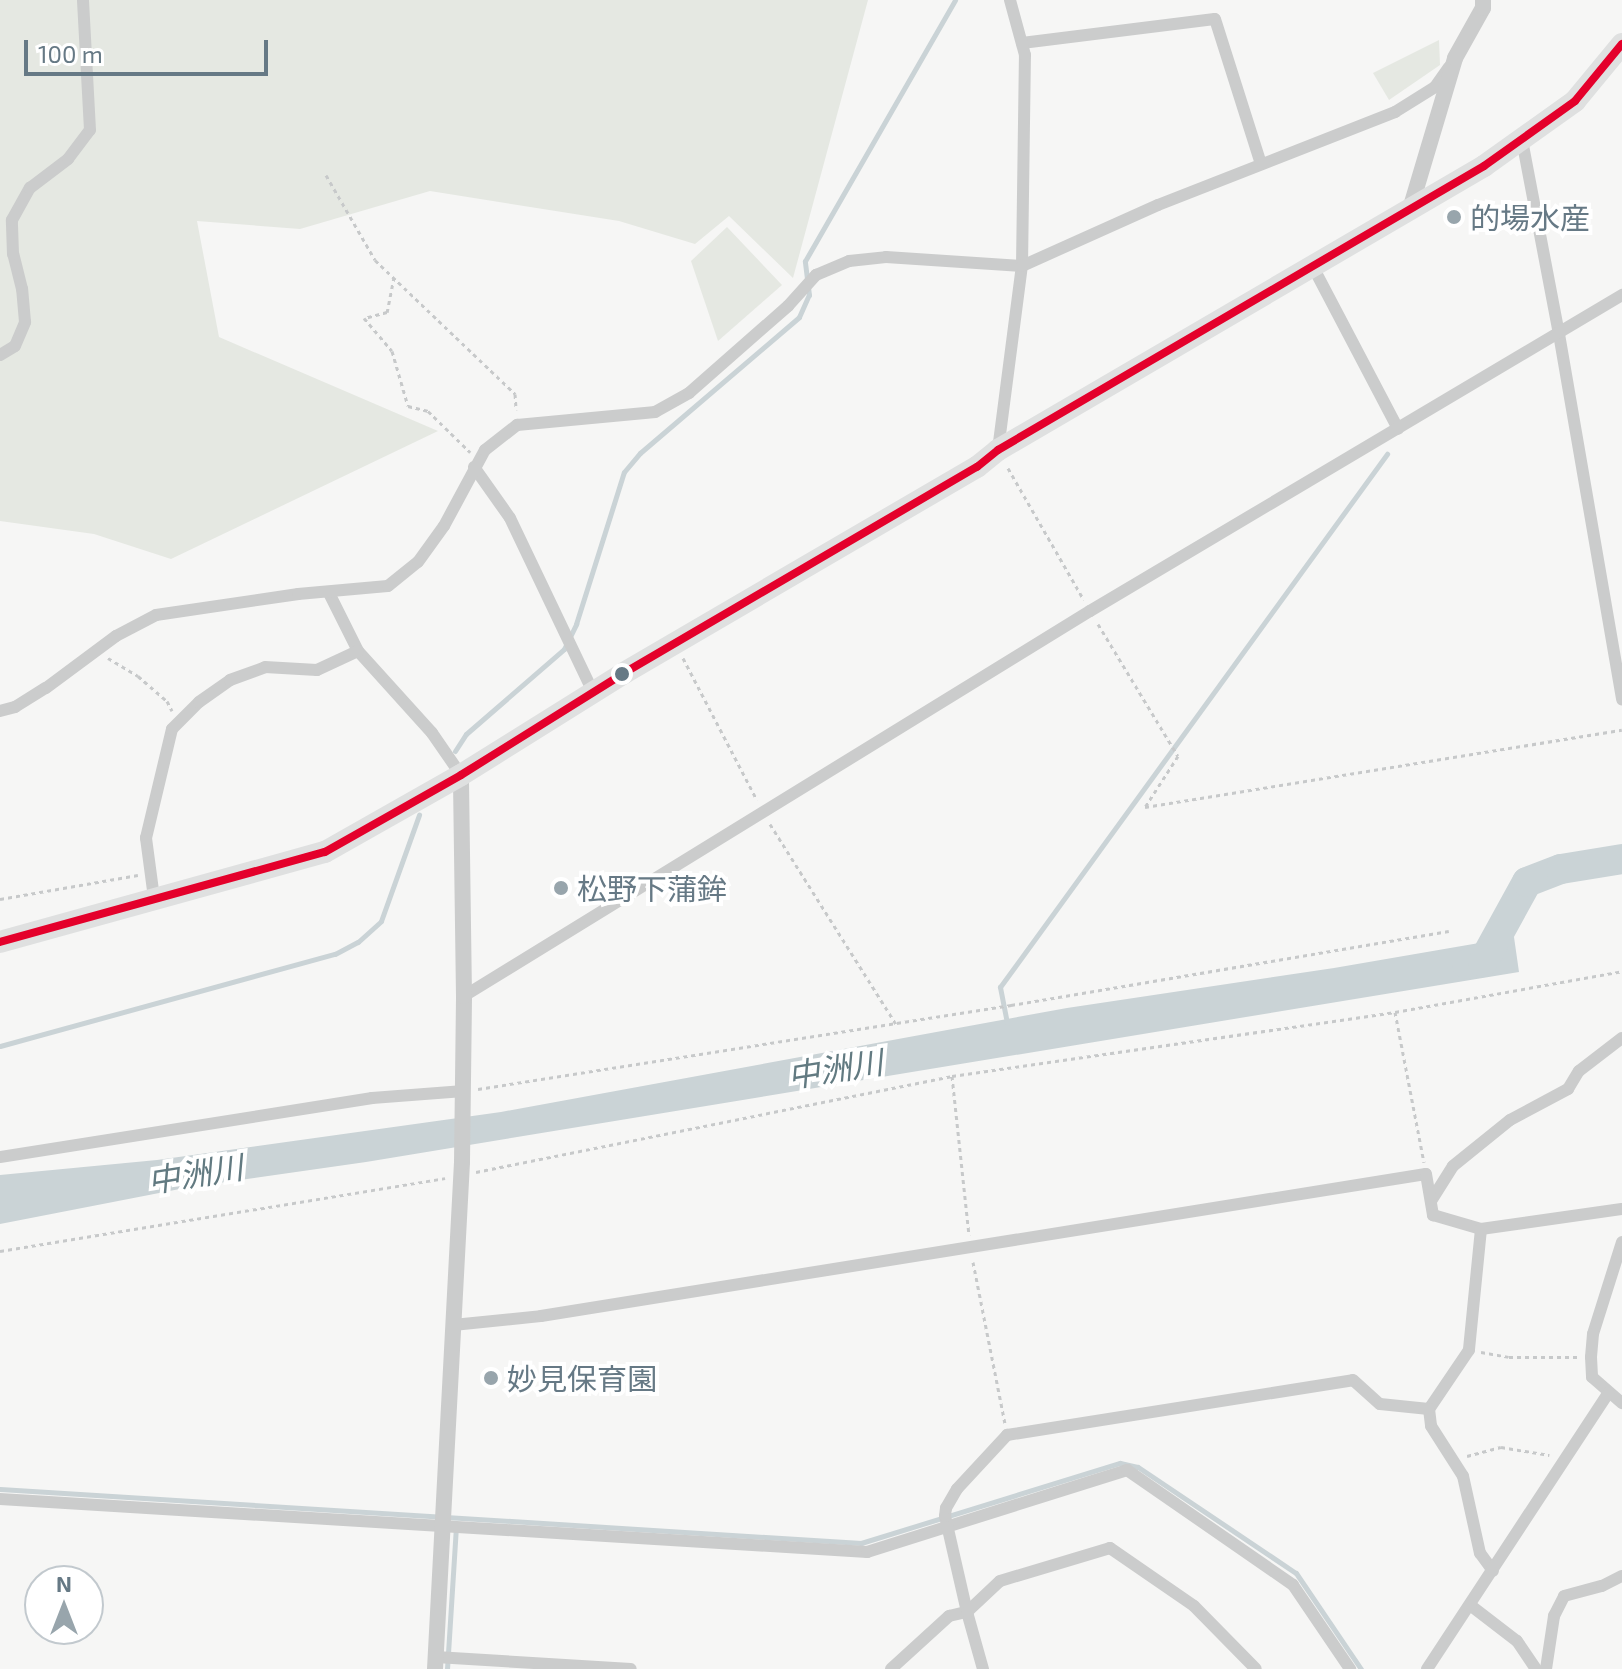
<!DOCTYPE html>
<meta charset="utf-8">
<style>
body{margin:0}
#map{position:relative;width:1622px;height:1669px;overflow:hidden;background:#f6f6f5;font-family:"Exo 2","Noto Sans JP",sans-serif}
div>[style]{position:absolute}
[style*='--x']{left:calc(var(--x)*1px);top:calc(var(--y)*1px);width:calc(var(--w)*1px);rotate:calc(var(--a)*1deg)}
.green>*{inset:0;background:#e5e8e2}
.water>*{inset:0;background:#cad3d6}
.stream>*{height:5px;margin:-2.5px;padding:0 2.5px;transform-origin:2.5px;border-radius:2.5px;background:#cad3d6}
.river>*{height:30px;margin:-15px;padding:0 15px;transform-origin:15px;border-radius:15px;background:#cad3d6}
.path>*{height:3px;margin-top:-1.5px;transform-origin:0;background:repeating-linear-gradient(90deg,#c7c9ca 0 4px,transparent 0 8px)}
.minor>*{height:12px;margin:-6px;padding:0 6px;transform-origin:6px;border-radius:6px;background:#cbcccc}
.tertiary>*{height:16px;margin:-8px;padding:0 8px;transform-origin:8px;border-radius:8px;background:#cbcccc}
.trunk>*{height:22px;margin:-11px;padding:0 11px;transform-origin:11px;border-radius:11px;background:#dfe0e0}
.bus-1>*{height:8px;margin:-4px;padding:0 4px;transform-origin:4px;border-radius:4px;background:#e4002b}
.dots>*{width:22px;height:22px;translate:-50% -50%;box-sizing:border-box;border:4px solid #fff;border-radius:50%}
span{translate:-50% -50%;white-space:nowrap;text-align:center;line-height:1.15;-webkit-text-stroke:8px #fff;paint-order:stroke}
.poi-label{font-size:30px;color:#667985}
.left{translate:0 -50%;text-align:left}
.water-label{font-size:32px;color:#627a81;font-style:italic}
.north{position:absolute;left:24px;top:1565px;width:80px;height:80px;box-sizing:border-box;background:#fff;border:2px solid #c2c9ce;border-radius:50%;rotate:0deg;font-size:22px;font-weight:700;line-height:32px;text-align:center;color:#667985}
.north::after{content:'';display:block;margin:auto;width:28px;height:36px;background:#98a5ac;clip-path:polygon(50% 0,100% 100%,50% 72%,0 100%)}
.scale{position:absolute;left:24px;top:40px;width:244px;height:36px;box-sizing:border-box;border:4px solid #667985;border-top:0;padding-left:10px;font-size:24px;line-height:28px;white-space:nowrap;color:#667985;-webkit-text-stroke:6px #fff;paint-order:stroke}
</style>
<div id="map">
<div class="green">
<div style="clip-path:polygon(0 0,868px 0,793px 278px,729px 216px,695px 244px,619px 221px,430px 191px,300px 229px,197px 221px,219px 337px,438px 431px,171px 559px,94px 534px,0 521px)"></div>
<div style="clip-path:polygon(1439px 40px,1440px 65px,1389px 100px,1373px 73px)"></div>
<div style="clip-path:polygon(727px 227px,782px 285px,718px 341px,691px 261px)"></div>
</div>
<div class="water">
<div style="clip-path:polygon(1514px 937px,1519px 972px,366px 1162px,190px 1187px,0 1224px,0 1175px,157px 1160px,501px 1112px,1067px 1008px,1334px 968px)"></div>
</div>
<div class="stream">
<div style="--x:455;--y:751;--w:20;--a:-57"></div>
<div style="--x:466;--y:734;--w:130;--a:-40.9"></div>
<div style="--x:564;--y:649;--w:28;--a:-64"></div>
<div style="--x:576;--y:624;--w:159;--a:-72.5"></div>
<div style="--x:624;--y:472;--w:25;--a:-50"></div>
<div style="--x:640;--y:453;--w:209;--a:-40.5"></div>
<div style="--x:799;--y:317;--w:24;--a:-66"></div>
<div style="--x:809;--y:295;--w:34;--a:-97"></div>
<div style="--x:805;--y:261;--w:301;--a:-60.1"></div>
<div style="--x:1007;--y:1023;--w:37;--a:-101"></div>
<div style="--x:1000;--y:987;--w:659;--a:-54.02"></div>
<div style="--x:0;--y:1046;--w:347;--a:-15.4"></div>
<div style="--x:335;--y:954;--w:26;--a:-28"></div>
<div style="--x:358;--y:942;--w:31;--a:-42"></div>
<div style="--x:381;--y:921;--w:113;--a:-70.3"></div>
<div style="--x:0;--y:1489;--w:863;--a:3.59"></div>
<div style="--x:861;--y:1543;--w:271;--a:-17.2"></div>
<div style="--x:1120;--y:1463;--w:18;--a:13"></div>
<div style="--x:1138;--y:1467;--w:190;--a:33.9"></div>
<div style="--x:1296;--y:1573;--w:116;--a:55.9"></div>
<div style="--x:447;--y:1669;--w:143;--a:-86.4"></div>
</div>
<div class="river">
<div style="--x:1467;--y:964;--w:16;--a:-7"></div>
<div style="--x:1483;--y:962;--w:91;--a:-61.2"></div>
<div style="--x:1527;--y:882;--w:36;--a:-21"></div>
<div style="--x:1561;--y:869;--w:62;--a:-9.3"></div>
</div>
<div class="path">
<div style="--x:326;--y:175;--w:98;--a:60"></div>
<div style="--x:375;--y:260;--w:194;--a:43.7"></div>
<div style="--x:515;--y:394;--w:16;--a:86"></div>
<div style="--x:394;--y:277;--w:36;--a:101"></div>
<div style="--x:387;--y:312;--w:24;--a:165"></div>
<div style="--x:364;--y:318;--w:43;--a:49.7"></div>
<div style="--x:392;--y:351;--w:57;--a:73.8"></div>
<div style="--x:408;--y:406;--w:21;--a:14"></div>
<div style="--x:428;--y:411;--w:59;--a:44.3"></div>
<div style="--x:1008;--y:468;--w:152;--a:60.1"></div>
<div style="--x:1098;--y:624;--w:154;--a:58.8"></div>
<div style="--x:1178;--y:756;--w:61;--a:122.9"></div>
<div style="--x:108;--y:658;--w:35;--a:31"></div>
<div style="--x:138;--y:676;--w:38;--a:41"></div>
<div style="--x:167;--y:701;--w:11;--a:63"></div>
<div style="--x:683;--y:658;--w:160;--a:62.5"></div>
<div style="--x:1145;--y:807;--w:483;--a:-9.2"></div>
<div style="--x:770;--y:824;--w:236;--a:57.8"></div>
<div style="--x:0;--y:899;--w:140;--a:-9.9"></div>
<div style="--x:1395;--y:1012;--w:153;--a:79.1"></div>
<div style="--x:952;--y:1076;--w:160;--a:83.9"></div>
<div style="--x:478;--y:1089;--w:540;--a:-8.96"></div>
<div style="--x:1011;--y:1005;--w:444;--a:-9.6"></div>
<div style="--x:476;--y:1172;--w:486;--a:-11.4"></div>
<div style="--x:952;--y:1076;--w:448;--a:-8.2"></div>
<div style="--x:1395;--y:1012;--w:231;--a:-10.2"></div>
<div style="--x:0;--y:1251;--w:451;--a:-9.3"></div>
<div style="--x:973;--y:1262;--w:164;--a:78.8"></div>
<div style="--x:1481;--y:1352;--w:28;--a:10"></div>
<div style="--x:1509;--y:1357;--w:68;--a:0"></div>
<div style="--x:1467;--y:1456;--w:35;--a:-15"></div>
<div style="--x:1501;--y:1447;--w:49;--a:9.5"></div>
</div>
<div class="minor">
<div style="--x:1022;--y:43;--w:194;--a:-7.1"></div>
<div style="--x:1215;--y:19;--w:152;--a:72.4"></div>
<div style="--x:1522;--y:140;--w:197;--a:79.2"></div>
<div style="--x:1559;--y:334;--w:371;--a:80.2"></div>
<div style="--x:1312;--y:265;--w:185;--a:62.3"></div>
<div style="--x:0;--y:355;--w:17;--a:-31"></div>
<div style="--x:15;--y:346;--w:26;--a:-67"></div>
<div style="--x:25;--y:322;--w:33;--a:-95"></div>
<div style="--x:22;--y:289;--w:36;--a:-104"></div>
<div style="--x:13;--y:254;--w:34;--a:-92"></div>
<div style="--x:12;--y:220;--w:37;--a:-61"></div>
<div style="--x:30;--y:188;--w:48;--a:-37.3"></div>
<div style="--x:68;--y:159;--w:36;--a:-53"></div>
<div style="--x:90;--y:130;--w:130;--a:-93.1"></div>
<div style="--x:998;--y:450;--w:186;--a:-82.6"></div>
<div style="--x:1022;--y:266;--w:211;--a:-89.2"></div>
<div style="--x:1025;--y:55;--w:57;--a:-105.3"></div>
<div style="--x:474;--y:467;--w:62;--a:54.8"></div>
<div style="--x:510;--y:518;--w:193;--a:64.5"></div>
<div style="--x:329;--y:593;--w:65;--a:63.4"></div>
<div style="--x:358;--y:651;--w:110;--a:47.9"></div>
<div style="--x:432;--y:733;--w:51;--a:55.4"></div>
<div style="--x:0;--y:711;--w:16;--a:-15"></div>
<div style="--x:15;--y:707;--w:36;--a:-32"></div>
<div style="--x:46;--y:688;--w:87;--a:-36.6"></div>
<div style="--x:116;--y:636;--w:45;--a:-27.7"></div>
<div style="--x:156;--y:615;--w:144;--a:-8.4"></div>
<div style="--x:298;--y:594;--w:90;--a:-5.1"></div>
<div style="--x:388;--y:586;--w:38;--a:-39"></div>
<div style="--x:418;--y:562;--w:44;--a:-54.2"></div>
<div style="--x:444;--y:526;--w:86;--a:-61.7"></div>
<div style="--x:485;--y:450;--w:41;--a:-38"></div>
<div style="--x:517;--y:425;--w:139;--a:-5.4"></div>
<div style="--x:655;--y:412;--w:39;--a:-29"></div>
<div style="--x:689;--y:393;--w:132;--a:-41.3"></div>
<div style="--x:788;--y:306;--w:42;--a:-47.9"></div>
<div style="--x:816;--y:275;--w:36;--a:-23"></div>
<div style="--x:849;--y:261;--w:37;--a:-6"></div>
<div style="--x:886;--y:257;--w:136;--a:3.8"></div>
<div style="--x:1022;--y:266;--w:149;--a:-24.2"></div>
<div style="--x:1158;--y:205;--w:255;--a:-21.4"></div>
<div style="--x:1395;--y:112;--w:47;--a:-32"></div>
<div style="--x:1435;--y:87;--w:24;--a:-55"></div>
<div style="--x:154;--y:898;--w:61;--a:-97.6"></div>
<div style="--x:146;--y:838;--w:112;--a:-76.6"></div>
<div style="--x:172;--y:729;--w:38;--a:-45"></div>
<div style="--x:199;--y:702;--w:38;--a:-35"></div>
<div style="--x:230;--y:680;--w:37;--a:-20"></div>
<div style="--x:265;--y:667;--w:52;--a:3.3"></div>
<div style="--x:317;--y:670;--w:45;--a:-24.9"></div>
<div style="--x:464;--y:996;--w:735;--a:-31.59"></div>
<div style="--x:1090;--y:611;--w:619;--a:-30.71"></div>
<div style="--x:0;--y:1157;--w:377;--a:-9"></div>
<div style="--x:372;--y:1098;--w:92;--a:-4.4"></div>
<div style="--x:1431;--y:1201;--w:41;--a:-57.8"></div>
<div style="--x:1453;--y:1166;--w:73;--a:-38.9"></div>
<div style="--x:1510;--y:1120;--w:66;--a:-28.1"></div>
<div style="--x:1568;--y:1089;--w:21;--a:-59"></div>
<div style="--x:1579;--y:1071;--w:54;--a:-37.5"></div>
<div style="--x:1481;--y:1229;--w:142;--a:-8.1"></div>
<div style="--x:1622;--y:1242;--w:96;--a:107.5"></div>
<div style="--x:1593;--y:1334;--w:23;--a:95"></div>
<div style="--x:1591;--y:1357;--w:20;--a:87"></div>
<div style="--x:1592;--y:1377;--w:40;--a:41"></div>
<div style="--x:453;--y:1325;--w:88;--a:-5.8"></div>
<div style="--x:541;--y:1316;--w:896;--a:-9.12"></div>
<div style="--x:1426;--y:1174;--w:42;--a:80.3"></div>
<div style="--x:1433;--y:1215;--w:50;--a:16.3"></div>
<div style="--x:1481;--y:1229;--w:122;--a:95.7"></div>
<div style="--x:1469;--y:1350;--w:71;--a:124.1"></div>
<div style="--x:1429;--y:1409;--w:17;--a:83"></div>
<div style="--x:1431;--y:1426;--w:59;--a:57.4"></div>
<div style="--x:1463;--y:1476;--w:79;--a:77.6"></div>
<div style="--x:1480;--y:1553;--w:22;--a:54"></div>
<div style="--x:0;--y:1499;--w:869;--a:3.5"></div>
<div style="--x:867;--y:1552;--w:273;--a:-17.5"></div>
<div style="--x:1127;--y:1470;--w:202;--a:34.7"></div>
<div style="--x:1293;--y:1585;--w:102;--a:55.8"></div>
<div style="--x:1470;--y:1605;--w:59;--a:37.5"></div>
<div style="--x:1517;--y:1641;--w:34;--a:56"></div>
<div style="--x:436;--y:1657;--w:195;--a:3.5"></div>
<div style="--x:891;--y:1669;--w:79;--a:-42.4"></div>
<div style="--x:949;--y:1616;--w:18;--a:-13"></div>
<div style="--x:967;--y:1612;--w:98;--a:-102.9"></div>
<div style="--x:945;--y:1516;--w:8;--a:-83"></div>
<div style="--x:946;--y:1508;--w:22;--a:-60"></div>
<div style="--x:957;--y:1489;--w:74;--a:-47.2"></div>
<div style="--x:1007;--y:1435;--w:350;--a:-9"></div>
<div style="--x:1353;--y:1380;--w:36;--a:42"></div>
<div style="--x:1380;--y:1404;--w:49;--a:5.8"></div>
<div style="--x:983;--y:1669;--w:59;--a:-105.7"></div>
<div style="--x:967;--y:1612;--w:45;--a:-43.2"></div>
<div style="--x:1000;--y:1581;--w:115;--a:-16.7"></div>
<div style="--x:1110;--y:1548;--w:102;--a:34.6"></div>
<div style="--x:1194;--y:1606;--w:88;--a:45.5"></div>
<div style="--x:1427;--y:1669;--w:330;--a:-56.7"></div>
<div style="--x:1546;--y:1669;--w:54;--a:-81.4"></div>
<div style="--x:1554;--y:1616;--w:22;--a:-63"></div>
<div style="--x:1564;--y:1596;--w:39;--a:-15"></div>
<div style="--x:1602;--y:1586;--w:22;--a:-27"></div>
</div>
<div class="tertiary">
<div style="--x:1411;--y:206;--w:154;--a:-73.4"></div>
<div style="--x:1455;--y:58;--w:57;--a:-60.8"></div>
<div style="--x:1483;--y:8;--w:8;--a:-90"></div>
<div style="--x:435;--y:1669;--w:508;--a:-86.95"></div>
<div style="--x:462;--y:1162;--w:166;--a:-89.3"></div>
<div style="--x:464;--y:996;--w:221;--a:-90.8"></div>
</div>
<div class="trunk">
<div style="--x:0;--y:942;--w:337;--a:-15.5"></div>
<div style="--x:325;--y:852;--w:156;--a:-29.5"></div>
<div style="--x:461;--y:775;--w:192;--a:-32"></div>
<div style="--x:624;--y:673;--w:409;--a:-30.3"></div>
<div style="--x:977;--y:467;--w:27;--a:-39"></div>
<div style="--x:998;--y:450;--w:563;--a:-30.3"></div>
<div style="--x:1484;--y:166;--w:112;--a:-35.5"></div>
<div style="--x:1575;--y:101;--w:74;--a:-50.5"></div>
</div>
<div class="bus-1">
<div style="--x:0;--y:942;--w:337;--a:-15.5"></div>
<div style="--x:325;--y:852;--w:156;--a:-29.5"></div>
<div style="--x:461;--y:775;--w:192;--a:-32"></div>
<div style="--x:624;--y:673;--w:409;--a:-30.3"></div>
<div style="--x:977;--y:467;--w:27;--a:-39"></div>
<div style="--x:998;--y:450;--w:563;--a:-30.3"></div>
<div style="--x:1484;--y:166;--w:112;--a:-35.5"></div>
<div style="--x:1575;--y:101;--w:74;--a:-50.5"></div>
</div>
<div class="dots">
<div style="left:1454px;top:217px;background:#98a5ac"></div>
<div style="left:622px;top:674px;background:#667985"></div>
<div style="left:561px;top:888px;background:#98a5ac"></div>
<div style="left:491px;top:1378px;background:#98a5ac"></div>
</div>
<div class="poi-label">
<span class="left" style="left:1470px;top:217px">的場水産</span>
<span class="left" style="left:577px;top:888px">松野下蒲鉾</span>
<span class="left" style="left:507px;top:1378px">妙見保育園</span>
</div>
<div class="water-label">
<span style="left:835px;top:1068px;rotate:-9deg">中洲川</span>
<span style="left:195px;top:1173px;rotate:-9deg">中洲川</span>
</div>
<div class="north">N</div>
<div class="scale">100 m</div>
</div>
